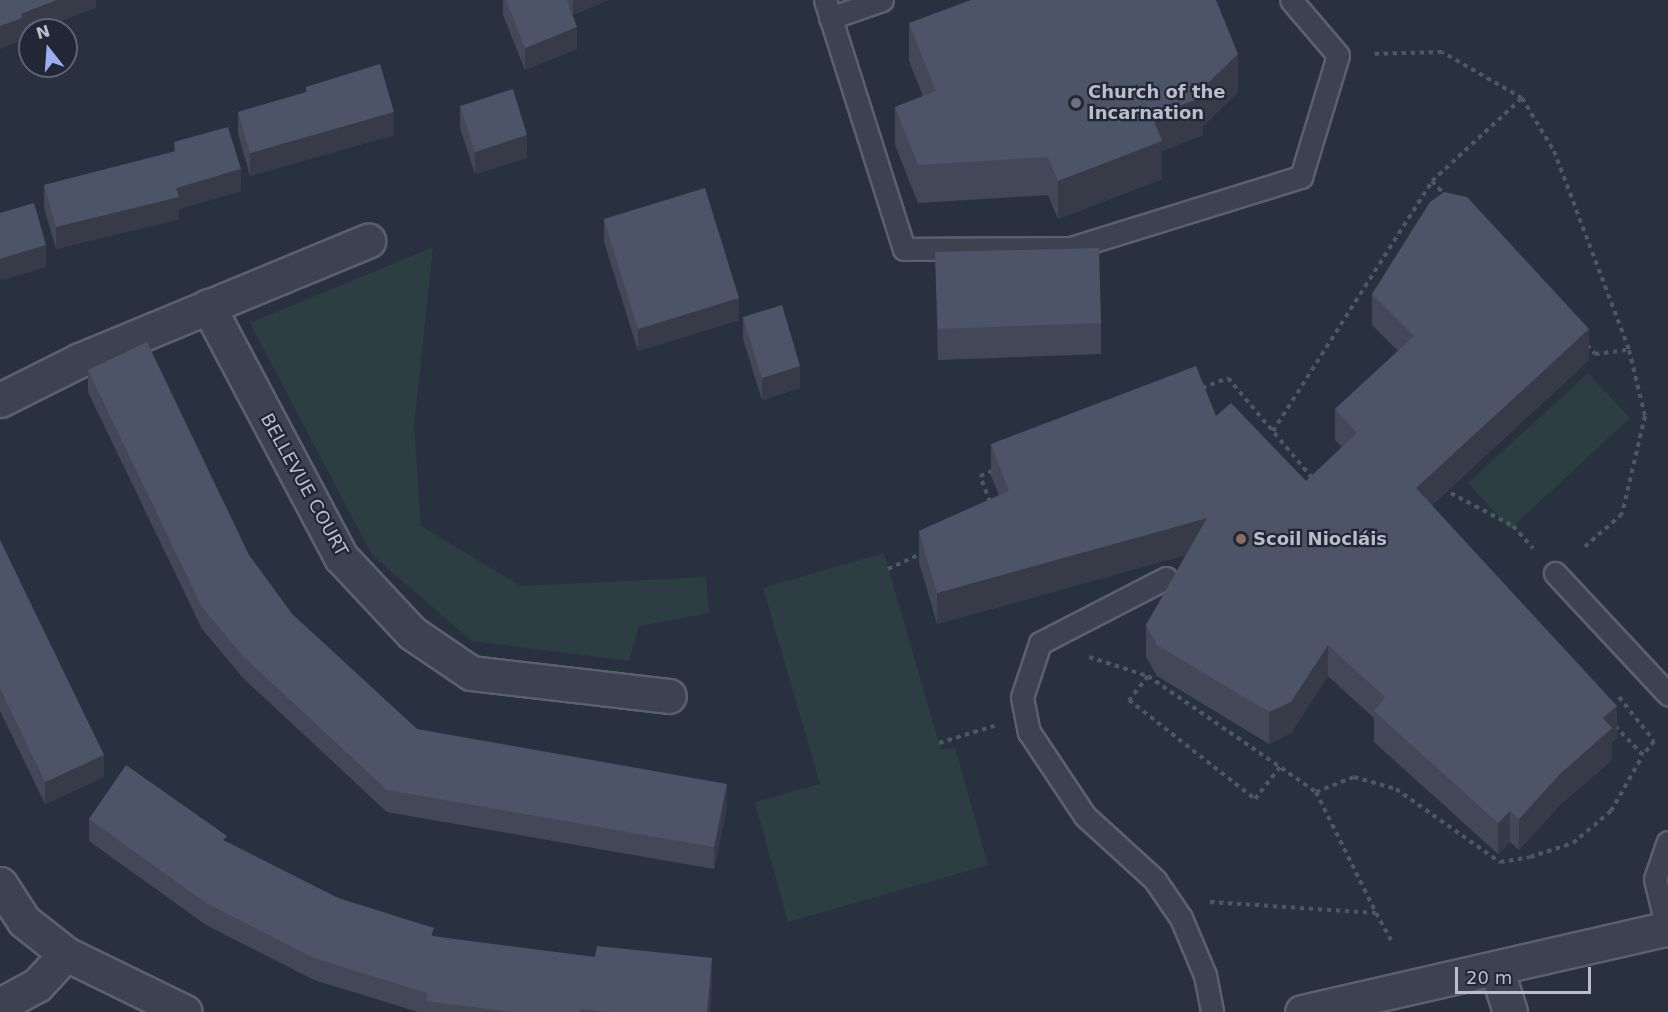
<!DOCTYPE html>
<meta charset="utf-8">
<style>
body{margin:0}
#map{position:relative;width:1668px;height:1012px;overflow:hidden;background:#293040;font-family:"DejaVu Sans",sans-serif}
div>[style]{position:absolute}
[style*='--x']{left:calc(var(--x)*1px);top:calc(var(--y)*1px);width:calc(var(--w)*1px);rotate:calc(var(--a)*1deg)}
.green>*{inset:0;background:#2c3e42}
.path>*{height:4px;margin-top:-2px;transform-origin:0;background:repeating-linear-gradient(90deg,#4b5a60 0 4.5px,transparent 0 9px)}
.roads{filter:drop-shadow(2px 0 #5b606d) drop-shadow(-2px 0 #5b606d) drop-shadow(0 2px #5b606d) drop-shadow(0 -2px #5b606d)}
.service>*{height:21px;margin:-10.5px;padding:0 10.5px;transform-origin:10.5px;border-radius:10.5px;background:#3d4250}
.minor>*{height:33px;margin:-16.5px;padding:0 16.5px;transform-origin:16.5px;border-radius:16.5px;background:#3d4250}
.wall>*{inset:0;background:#434859}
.shaded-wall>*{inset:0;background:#373b48}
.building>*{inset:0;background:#4e5467}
.dots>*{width:16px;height:16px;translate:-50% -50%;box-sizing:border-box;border:3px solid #222736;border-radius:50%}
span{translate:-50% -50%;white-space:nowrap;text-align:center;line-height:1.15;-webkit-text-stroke:4.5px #222736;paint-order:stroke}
.poi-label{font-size:18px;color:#babeca;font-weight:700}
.left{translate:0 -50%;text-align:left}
.street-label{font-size:18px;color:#babeca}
.north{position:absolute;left:18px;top:18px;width:60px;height:60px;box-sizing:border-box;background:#222736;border:2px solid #5f6371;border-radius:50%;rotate:343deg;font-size:16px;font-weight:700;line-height:24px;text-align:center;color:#babeca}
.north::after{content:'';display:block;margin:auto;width:21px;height:27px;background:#9aafef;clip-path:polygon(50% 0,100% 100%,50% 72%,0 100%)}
.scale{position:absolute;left:1455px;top:967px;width:136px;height:27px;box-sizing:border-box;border:3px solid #babeca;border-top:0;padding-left:8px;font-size:18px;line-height:21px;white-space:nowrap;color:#babeca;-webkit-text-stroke:4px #222736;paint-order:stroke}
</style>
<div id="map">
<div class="green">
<div style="clip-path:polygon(433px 247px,414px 426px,421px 526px,521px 586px,706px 577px,709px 613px,639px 626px,629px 661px,472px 641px,372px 555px,250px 323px)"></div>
<div style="clip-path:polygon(1588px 373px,1630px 418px,1510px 529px,1468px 483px)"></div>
<div style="clip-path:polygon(884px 553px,941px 750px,955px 747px,988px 865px,788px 922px,755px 802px,820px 784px,763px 588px)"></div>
</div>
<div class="path">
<div style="--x:1522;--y:98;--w:62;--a:58.9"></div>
<div style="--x:1554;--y:151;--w:213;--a:69.3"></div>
<div style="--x:1629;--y:350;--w:68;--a:76.4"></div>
<div style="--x:1645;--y:416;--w:101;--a:103.2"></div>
<div style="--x:1622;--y:514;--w:53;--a:138.8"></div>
<div style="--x:1432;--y:181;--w:21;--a:47"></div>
<div style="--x:1587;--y:345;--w:12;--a:48"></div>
<div style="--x:1595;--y:354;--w:34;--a:-7"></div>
<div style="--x:1202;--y:388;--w:28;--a:-21"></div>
<div style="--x:1228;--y:378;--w:133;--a:49.9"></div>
<div style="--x:1273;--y:431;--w:296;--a:-57.5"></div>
<div style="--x:1432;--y:181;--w:122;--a:-42.7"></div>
<div style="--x:1522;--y:98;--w:92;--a:-150.1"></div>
<div style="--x:1442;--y:52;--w:71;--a:178.4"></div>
<div style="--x:1443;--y:489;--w:79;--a:27.9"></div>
<div style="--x:1513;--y:526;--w:30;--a:48"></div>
<div style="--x:990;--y:502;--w:28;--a:-111"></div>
<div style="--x:980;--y:476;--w:16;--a:-22"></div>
<div style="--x:888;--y:569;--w:38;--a:-25"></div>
<div style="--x:1089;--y:657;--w:62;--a:17.9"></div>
<div style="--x:1148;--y:676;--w:204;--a:34.6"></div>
<div style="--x:1316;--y:792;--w:135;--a:63.6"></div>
<div style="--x:1148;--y:676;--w:31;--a:128"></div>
<div style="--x:1129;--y:700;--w:160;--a:38.2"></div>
<div style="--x:1255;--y:799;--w:41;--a:-52"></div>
<div style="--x:1619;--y:697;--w:56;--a:51.5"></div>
<div style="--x:1654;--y:741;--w:18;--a:128"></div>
<div style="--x:939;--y:743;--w:58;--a:-17.2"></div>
<div style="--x:1316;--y:792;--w:41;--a:-21.5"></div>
<div style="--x:1354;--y:777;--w:44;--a:15.9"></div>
<div style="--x:1396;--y:789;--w:127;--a:35.1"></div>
<div style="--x:1500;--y:862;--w:30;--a:-9"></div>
<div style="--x:1530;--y:857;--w:45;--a:-18"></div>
<div style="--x:1573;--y:843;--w:50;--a:-40.1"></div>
<div style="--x:1611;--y:811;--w:64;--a:-60.3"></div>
<div style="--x:1643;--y:755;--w:42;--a:-134"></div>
<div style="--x:1210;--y:902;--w:166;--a:3.8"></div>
<div style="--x:1376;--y:913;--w:31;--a:61"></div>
</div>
<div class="roads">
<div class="service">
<div style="--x:825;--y:0;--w:261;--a:72.4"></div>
<div style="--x:904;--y:249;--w:167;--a:-0.3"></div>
<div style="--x:1071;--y:248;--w:241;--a:-17.2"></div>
<div style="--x:1301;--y:177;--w:127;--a:-73.1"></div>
<div style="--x:1338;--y:55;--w:72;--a:-130.5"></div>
<div style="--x:830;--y:18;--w:55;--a:-19.1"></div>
<div style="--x:1555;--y:573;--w:166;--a:47"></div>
<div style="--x:1166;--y:578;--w:142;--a:152.7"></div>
<div style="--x:1040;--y:643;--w:57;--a:108.4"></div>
<div style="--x:1022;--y:697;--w:36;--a:79"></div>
<div style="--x:1029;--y:732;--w:101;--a:56.3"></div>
<div style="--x:1085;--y:816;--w:95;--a:42.4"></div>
<div style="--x:1155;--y:880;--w:46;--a:55.6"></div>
<div style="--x:1181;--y:918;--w:62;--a:67.2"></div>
<div style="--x:1205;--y:975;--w:38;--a:79"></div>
<div style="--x:1667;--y:928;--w:50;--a:-103.8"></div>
<div style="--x:1655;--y:879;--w:39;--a:-71"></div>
</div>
<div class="minor">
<div style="--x:208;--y:306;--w:284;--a:62.1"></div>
<div style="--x:341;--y:557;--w:104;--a:46.9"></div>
<div style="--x:412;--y:633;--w:71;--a:34.1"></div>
<div style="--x:471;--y:673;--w:199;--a:6.6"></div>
<div style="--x:0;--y:400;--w:89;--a:-26.6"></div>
<div style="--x:80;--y:360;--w:312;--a:-22.5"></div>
<div style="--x:0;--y:884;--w:44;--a:57"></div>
<div style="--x:24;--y:921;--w:53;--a:38.2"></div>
<div style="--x:66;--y:954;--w:132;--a:26"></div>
<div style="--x:1496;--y:968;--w:46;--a:72.3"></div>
<div style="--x:0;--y:1005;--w:42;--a:-28.4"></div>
<div style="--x:37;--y:985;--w:42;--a:-46.9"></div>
<div style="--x:1302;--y:1012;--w:376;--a:-12.9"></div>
</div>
</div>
<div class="wall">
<div style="clip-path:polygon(503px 0,608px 0,573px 15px,569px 5px,577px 49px,525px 70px,503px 15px)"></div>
<div style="clip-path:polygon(909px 23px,1238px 92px,1203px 126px,1203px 135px,1162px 151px,1162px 179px,1058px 219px,1048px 195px,918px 203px,895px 145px,895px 107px,923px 96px,909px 61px)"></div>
<div style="clip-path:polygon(306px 87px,394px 135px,250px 176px,238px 134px,238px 112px,306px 92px)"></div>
<div style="clip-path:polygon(460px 106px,527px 158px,475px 174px,460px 128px)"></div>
<div style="clip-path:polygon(174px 142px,241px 191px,179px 209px,179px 219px,56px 249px,44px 208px,44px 185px,174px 152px)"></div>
<div style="clip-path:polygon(604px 219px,739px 320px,638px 351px,604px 242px)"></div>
<div style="clip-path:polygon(935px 252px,1101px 323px,1101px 354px,938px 360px)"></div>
<div style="clip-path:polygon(1372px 294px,1589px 360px,1432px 505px,1617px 738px,1612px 742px,1612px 760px,1560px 805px,1519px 850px,1510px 842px,1498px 854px,1374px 742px,1374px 718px,1328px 676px,1291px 733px,1269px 744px,1157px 676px,1146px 657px,1146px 625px,1186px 555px,937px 624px,919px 562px,919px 531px,999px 495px,991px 476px,991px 444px,1216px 416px,1306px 481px,1342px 447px,1335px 440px,1335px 409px,1398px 351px,1372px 325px)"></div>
<div style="clip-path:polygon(743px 317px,800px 388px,762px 400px,743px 339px)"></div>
<div style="clip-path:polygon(88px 370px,249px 555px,292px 614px,417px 729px,727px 807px,714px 869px,387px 812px,243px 678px,202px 629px,88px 392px)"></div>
<div style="clip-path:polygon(0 540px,104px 777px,45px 804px,0 711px)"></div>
<div style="clip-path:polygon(89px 819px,227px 842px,338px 898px,434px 936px,712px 981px,710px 1012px,418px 1012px,314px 980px,206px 925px,89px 841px)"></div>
</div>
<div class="shaded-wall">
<div style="clip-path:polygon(57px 0,97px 0,96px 1px,96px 8px,36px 30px,30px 30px,30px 32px,22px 35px,22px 40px,0 49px,0 26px,21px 14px)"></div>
<div style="clip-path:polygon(573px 0,608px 0,573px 15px)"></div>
<div style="clip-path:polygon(577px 27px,577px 49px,525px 70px,525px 48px)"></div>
<div style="clip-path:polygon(1238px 54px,1238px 92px,1203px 126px,1203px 135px,1162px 151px,1162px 179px,1058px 219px,1058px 181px,1152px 116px,1201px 90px)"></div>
<div style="clip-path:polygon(394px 112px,394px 135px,250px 176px,250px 153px)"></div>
<div style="clip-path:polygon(527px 135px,527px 158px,475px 174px,475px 152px)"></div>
<div style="clip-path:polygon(241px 169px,241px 191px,179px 209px,179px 219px,56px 249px,56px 227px,176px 188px)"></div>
<div style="clip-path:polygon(46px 245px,46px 267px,0 281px,0 259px)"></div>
<div style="clip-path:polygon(739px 298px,739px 320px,638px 351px,638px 329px)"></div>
<div style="clip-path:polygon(1589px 329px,1589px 360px,1416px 519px,1416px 488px)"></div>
<div style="clip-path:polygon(800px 366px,800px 388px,762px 400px,762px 378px)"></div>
<div style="clip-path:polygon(1207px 518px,1207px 549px,937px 624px,937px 593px)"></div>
<div style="clip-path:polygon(1328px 645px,1328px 676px,1291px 733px,1269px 744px,1269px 712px)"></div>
<div style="clip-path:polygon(1617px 706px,1617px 738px,1612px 742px,1612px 760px,1560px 805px,1519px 850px,1519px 819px,1603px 718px)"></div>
<div style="clip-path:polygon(104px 755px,104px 777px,45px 804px,45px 782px)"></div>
<div style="clip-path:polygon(727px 784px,727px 807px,714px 869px,714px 847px)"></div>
<div style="clip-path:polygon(1510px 811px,1510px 842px,1498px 854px,1498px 823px)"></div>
<div style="clip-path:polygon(712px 958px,712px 981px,710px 1012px,707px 1012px)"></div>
</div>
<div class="building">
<div style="clip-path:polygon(0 0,57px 0,21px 14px,22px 18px,0 26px)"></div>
<div style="clip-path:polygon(506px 0,567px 0,577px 27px,525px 48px)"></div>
<div style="clip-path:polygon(971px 0,1216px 0,1238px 54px,1201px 90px,1203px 97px,1152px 116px,1162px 141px,1058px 181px,1048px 157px,918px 165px,895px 107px,936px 91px,909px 23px)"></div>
<div style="clip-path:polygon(380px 64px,394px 112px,250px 153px,238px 112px,307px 92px,306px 87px)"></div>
<div style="clip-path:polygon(513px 89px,527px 135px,475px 152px,460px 106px)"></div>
<div style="clip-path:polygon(228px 127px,241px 169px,176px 188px,179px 197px,56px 227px,44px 185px,176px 151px,174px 142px)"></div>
<div style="clip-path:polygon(705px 188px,739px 298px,638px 329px,604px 219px)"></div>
<div style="clip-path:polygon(1444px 192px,1467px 197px,1589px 329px,1416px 488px,1617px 706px,1603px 718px,1612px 728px,1560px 774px,1519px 819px,1510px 811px,1498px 823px,1374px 711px,1385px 697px,1328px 645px,1291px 702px,1269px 712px,1157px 645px,1146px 625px,1207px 518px,937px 593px,919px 531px,1009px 491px,991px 444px,1196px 366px,1216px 416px,1231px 403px,1306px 481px,1357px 433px,1335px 409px,1414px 336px,1372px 294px,1430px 202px)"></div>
<div style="clip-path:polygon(34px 203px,46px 245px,0 259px,0 213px)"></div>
<div style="clip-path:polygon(1099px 248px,1101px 323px,938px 329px,935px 252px)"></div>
<div style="clip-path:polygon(782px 305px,800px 366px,762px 378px,743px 317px)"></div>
<div style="clip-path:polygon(147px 342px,249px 555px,292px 614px,417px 729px,727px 784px,714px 847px,387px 790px,243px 656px,202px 607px,88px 370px)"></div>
<div style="clip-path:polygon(0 540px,104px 755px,45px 782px,0 688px)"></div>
<div style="clip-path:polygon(126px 765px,227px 836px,223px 840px,338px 898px,434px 928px,431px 936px,595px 957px,597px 946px,712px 958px,707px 1012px,610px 1012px,581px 1009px,580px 1012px,514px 1012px,426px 1001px,427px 993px,314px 958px,206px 903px,89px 819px)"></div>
</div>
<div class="dots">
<div style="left:1076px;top:103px;background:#6b7280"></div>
<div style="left:1241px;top:539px;background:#8d6e63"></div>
</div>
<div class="poi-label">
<span class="left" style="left:1088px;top:103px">Church of the<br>Incarnation</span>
<span class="left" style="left:1253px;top:539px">Scoil Niocláis</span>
</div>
<div class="street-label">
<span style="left:304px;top:485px;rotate:61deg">BELLEVUE COURT</span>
</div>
<div class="north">N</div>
<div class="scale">20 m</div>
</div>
